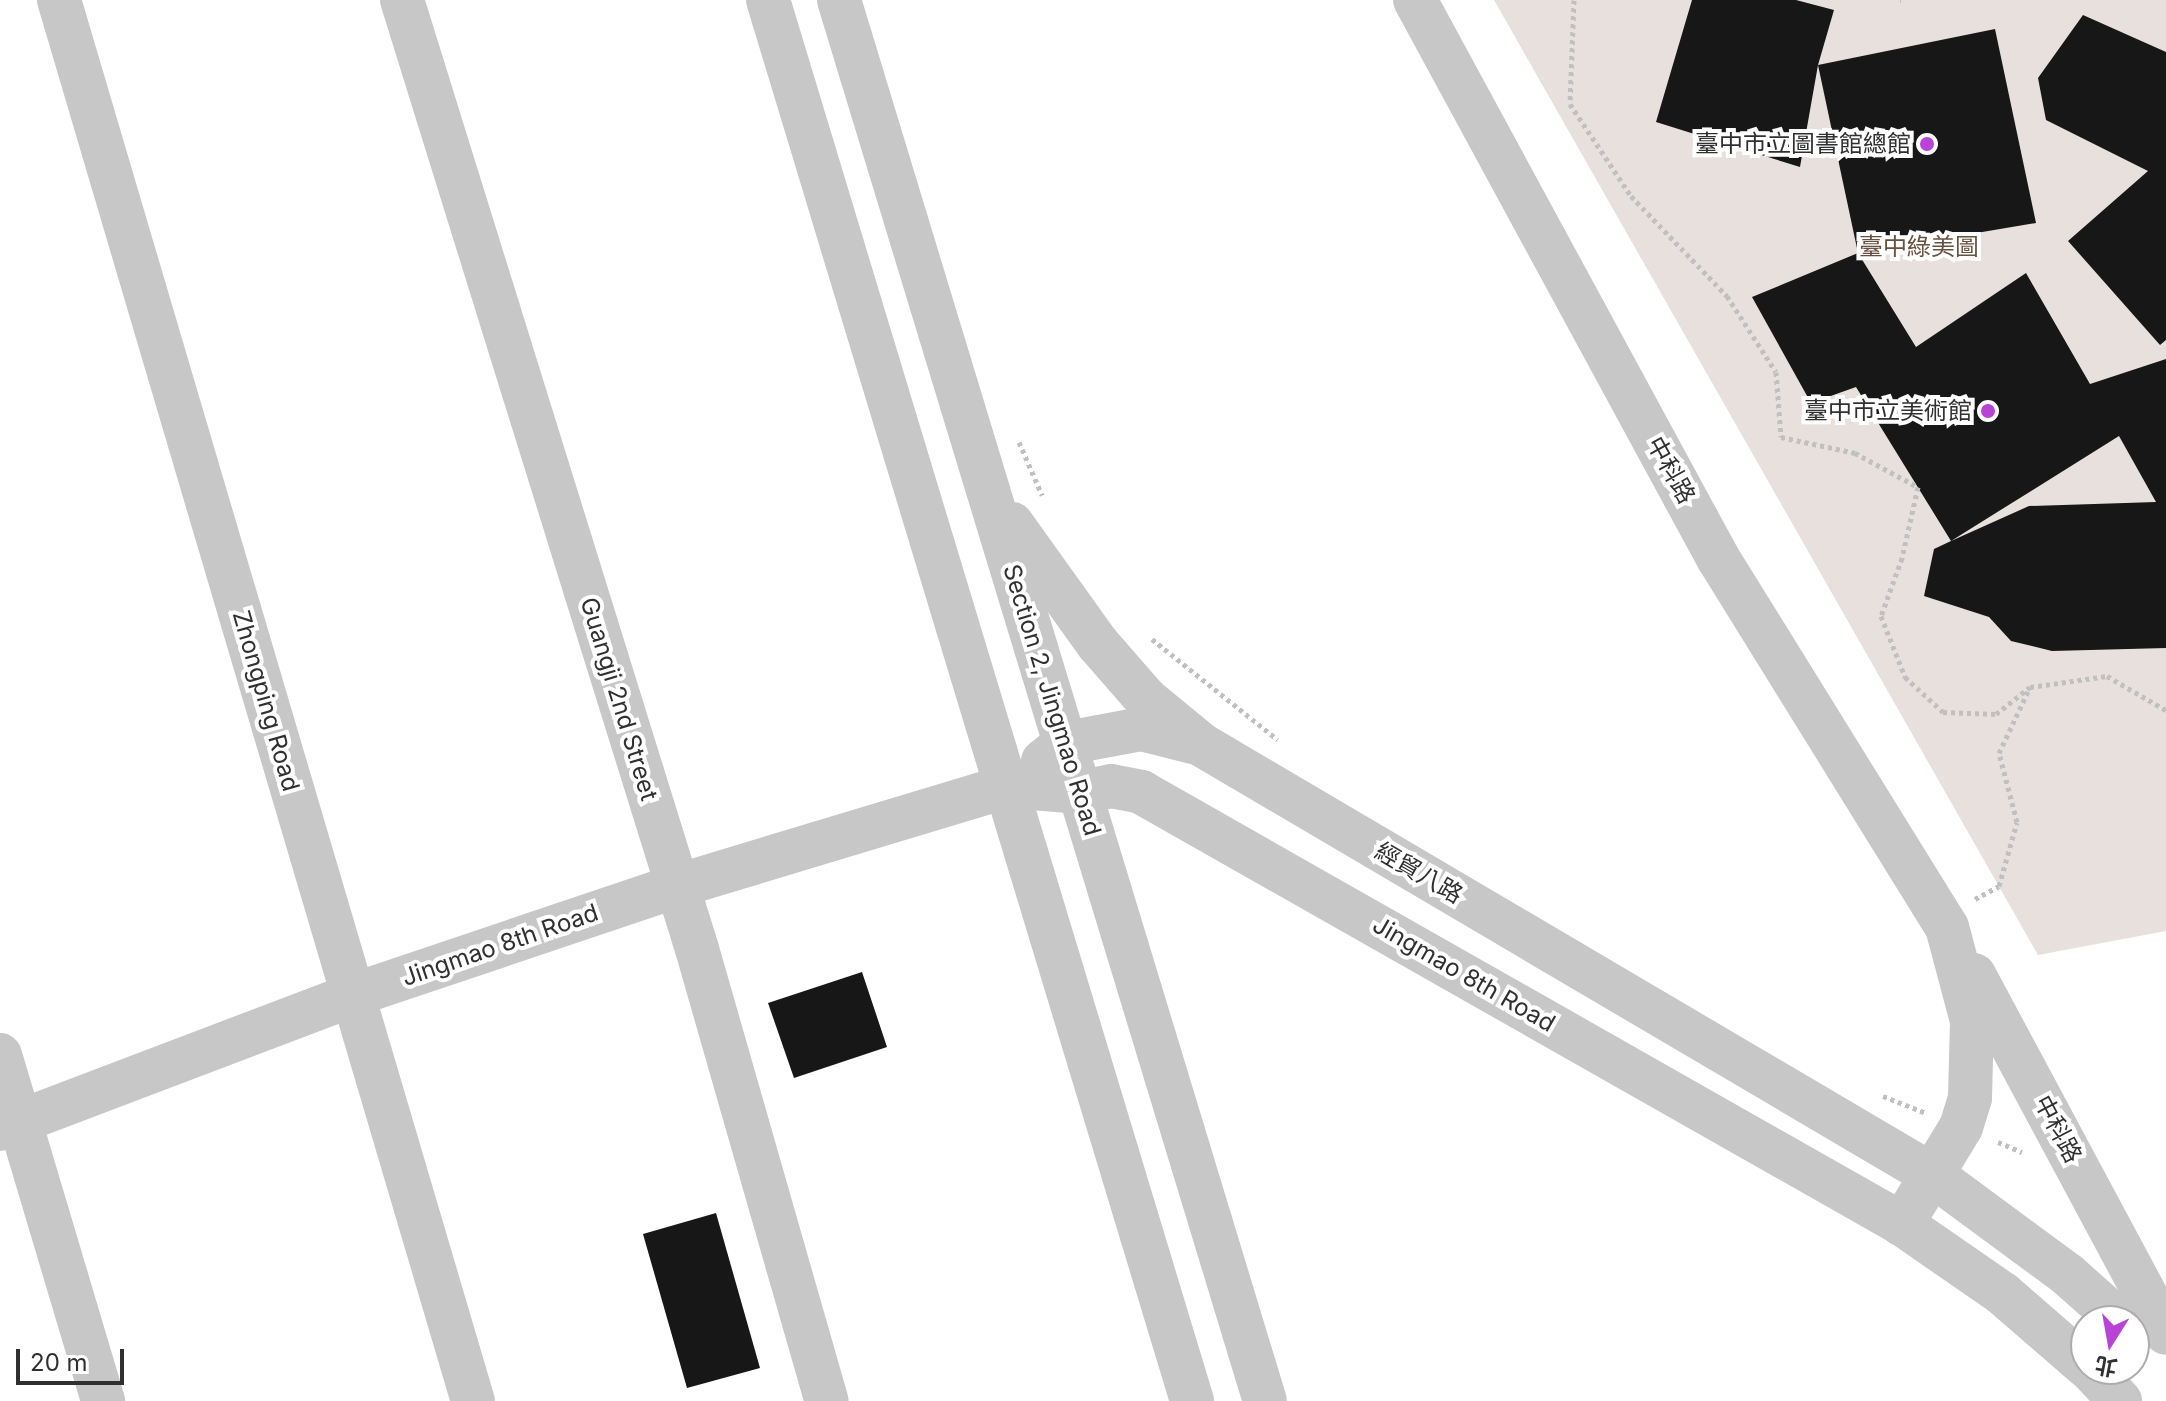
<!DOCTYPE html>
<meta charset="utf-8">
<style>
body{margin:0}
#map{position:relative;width:2166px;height:1401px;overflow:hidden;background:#fff;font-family:Inter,"Noto Sans TC",sans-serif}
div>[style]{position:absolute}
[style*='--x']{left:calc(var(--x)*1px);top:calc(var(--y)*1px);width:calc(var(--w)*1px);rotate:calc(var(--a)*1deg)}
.green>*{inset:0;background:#e8e0dc}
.building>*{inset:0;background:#171717}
.path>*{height:5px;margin-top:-2.5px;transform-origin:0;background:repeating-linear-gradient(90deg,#c0c0c0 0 4px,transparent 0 8px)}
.minor>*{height:44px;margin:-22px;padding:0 22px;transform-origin:22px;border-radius:22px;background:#c7c7c7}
.tertiary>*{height:44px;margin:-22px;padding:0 22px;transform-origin:22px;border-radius:22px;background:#c7c7c7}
.dots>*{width:22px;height:22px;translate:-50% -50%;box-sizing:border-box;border:4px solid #fff;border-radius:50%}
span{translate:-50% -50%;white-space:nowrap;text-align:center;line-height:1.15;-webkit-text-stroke:8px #fff;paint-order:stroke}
.poi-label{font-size:24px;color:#303030}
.right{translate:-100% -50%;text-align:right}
.park-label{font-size:24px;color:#685141}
.street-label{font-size:24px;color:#303030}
.north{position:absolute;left:2070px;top:1305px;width:80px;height:80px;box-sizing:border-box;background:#fff;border:2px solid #acacac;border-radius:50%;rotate:191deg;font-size:22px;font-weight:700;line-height:32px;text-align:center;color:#303030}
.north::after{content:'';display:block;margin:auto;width:28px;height:36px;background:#b943d6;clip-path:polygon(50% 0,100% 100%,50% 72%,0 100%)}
.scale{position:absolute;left:16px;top:1349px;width:108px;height:36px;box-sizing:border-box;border:4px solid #303030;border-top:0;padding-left:10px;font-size:24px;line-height:28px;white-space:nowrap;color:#303030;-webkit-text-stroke:6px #fff;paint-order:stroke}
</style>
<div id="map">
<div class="green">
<div style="clip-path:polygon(1494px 0,2166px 0,2166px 931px,2038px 955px)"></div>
</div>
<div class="building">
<div style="clip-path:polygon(1692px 0,1796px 0,1834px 10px,1818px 65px,1800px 167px,1656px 122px)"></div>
<div style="clip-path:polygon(2083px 15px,2166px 52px,2166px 340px,2160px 345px,2068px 241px,2148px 171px,2046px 120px,2038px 78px)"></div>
<div style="clip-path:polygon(1995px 29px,2036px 223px,1858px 253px,1818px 65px)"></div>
<div style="clip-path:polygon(evenodd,1858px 253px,1916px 347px,2026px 273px,2090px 384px,2166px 359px,2166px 648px,2052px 651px,2011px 641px,1989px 617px,1924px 596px,1934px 549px,1951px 541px,1856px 387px,1811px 403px,1752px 297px,1858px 253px,2119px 436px,2156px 502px,2029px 506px,1951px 541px,2119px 436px)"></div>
<div style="clip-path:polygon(862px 972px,887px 1047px,794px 1078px,768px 1003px)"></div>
<div style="clip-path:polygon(716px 1213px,760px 1368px,687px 1388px,643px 1234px)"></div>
</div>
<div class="path">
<div style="--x:1574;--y:0;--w:104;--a:92.2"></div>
<div style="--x:1570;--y:104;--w:110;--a:56.5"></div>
<div style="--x:1631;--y:196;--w:139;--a:46.2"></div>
<div style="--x:1727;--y:296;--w:90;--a:57.2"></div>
<div style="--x:1776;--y:372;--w:65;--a:85.6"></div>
<div style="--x:1781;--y:437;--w:76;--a:12.2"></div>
<div style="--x:1855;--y:453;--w:72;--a:28.4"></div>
<div style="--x:1918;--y:487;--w:73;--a:102.7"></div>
<div style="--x:1902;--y:558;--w:62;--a:109.9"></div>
<div style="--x:1881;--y:616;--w:66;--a:68.5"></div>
<div style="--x:1905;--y:677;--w:52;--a:42.6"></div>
<div style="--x:1943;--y:712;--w:53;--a:2.2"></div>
<div style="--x:1996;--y:714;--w:43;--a:-38.5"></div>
<div style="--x:1900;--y:0;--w:1;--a:0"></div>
<div style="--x:1019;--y:442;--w:58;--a:66.5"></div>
<div style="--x:1152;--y:639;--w:161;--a:38.7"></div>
<div style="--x:1975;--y:899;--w:27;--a:-28"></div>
<div style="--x:1999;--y:886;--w:66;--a:-74.3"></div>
<div style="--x:2017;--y:822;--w:71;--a:-104.6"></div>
<div style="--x:1999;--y:753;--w:73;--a:-64.8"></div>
<div style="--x:2030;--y:687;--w:78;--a:-8.1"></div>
<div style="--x:2107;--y:676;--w:68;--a:30"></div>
<div style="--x:1883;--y:1096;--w:46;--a:21.6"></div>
<div style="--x:1998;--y:1142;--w:26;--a:23"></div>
</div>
<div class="minor">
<div style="--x:59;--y:0;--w:1461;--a:73.54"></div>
<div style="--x:402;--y:0;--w:994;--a:72.73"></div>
<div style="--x:697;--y:949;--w:470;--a:74"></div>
<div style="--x:0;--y:1055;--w:361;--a:73.4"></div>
<div style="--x:0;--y:1129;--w:378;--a:-20.8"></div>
<div style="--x:353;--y:995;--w:342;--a:-18.6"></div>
<div style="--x:677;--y:886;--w:347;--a:-16.8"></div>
</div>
<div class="tertiary">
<div style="--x:768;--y:0;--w:1464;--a:73.16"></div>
<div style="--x:839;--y:0;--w:1464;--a:73.09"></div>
<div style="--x:1415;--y:0;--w:635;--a:61.5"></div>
<div style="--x:1718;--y:558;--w:434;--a:58.2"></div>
<div style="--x:1947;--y:927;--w:97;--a:75.1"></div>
<div style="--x:1972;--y:1021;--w:77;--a:91.5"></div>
<div style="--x:1970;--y:1098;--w:30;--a:107"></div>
<div style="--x:1961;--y:1127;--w:114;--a:121.3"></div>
<div style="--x:1012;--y:524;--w:148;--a:54.4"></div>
<div style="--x:1098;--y:644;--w:73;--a:48.9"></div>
<div style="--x:1146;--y:699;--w:72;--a:39.4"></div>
<div style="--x:1202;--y:745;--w:849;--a:30.49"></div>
<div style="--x:1934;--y:1176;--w:165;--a:36.4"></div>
<div style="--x:2067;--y:1274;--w:71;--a:41.6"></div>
<div style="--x:1043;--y:761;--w:29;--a:-38"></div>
<div style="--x:1066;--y:743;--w:76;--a:-10.6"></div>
<div style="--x:1141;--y:729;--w:54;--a:14"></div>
<div style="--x:1009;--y:786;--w:72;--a:4.8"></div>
<div style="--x:1081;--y:792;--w:31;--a:-11"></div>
<div style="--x:1111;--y:786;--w:31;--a:11"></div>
<div style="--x:1141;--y:792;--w:875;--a:29.58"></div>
<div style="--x:1902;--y:1224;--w:123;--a:34.7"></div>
<div style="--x:2003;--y:1294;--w:110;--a:40.9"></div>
<div style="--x:1974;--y:975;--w:406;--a:61.8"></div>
<div style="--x:2090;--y:1369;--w:44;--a:46.8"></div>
</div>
<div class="dots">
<div style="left:1927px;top:144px;background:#b943d6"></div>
<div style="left:1988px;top:411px;background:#b943d6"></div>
</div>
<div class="poi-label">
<span class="right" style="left:1911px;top:144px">臺中市立圖書館總館</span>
<span class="right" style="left:1972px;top:411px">臺中市立美術館</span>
</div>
<div class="park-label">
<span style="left:1919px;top:247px">臺中綠美圖</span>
</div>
<div class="street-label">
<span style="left:1671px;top:470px;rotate:61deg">中科路</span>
<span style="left:619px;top:699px;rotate:73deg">Guangji 2nd Street</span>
<span style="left:1052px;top:700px;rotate:73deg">Section 2, Jingmao Road</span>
<span style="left:266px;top:701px;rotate:74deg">Zhongping Road</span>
<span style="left:1419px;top:873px;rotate:30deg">經貿八路</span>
<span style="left:500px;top:945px;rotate:-19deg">Jingmao 8th Road</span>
<span style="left:1464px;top:974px;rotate:30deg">Jingmao 8th Road</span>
<span style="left:2058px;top:1129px;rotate:62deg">中科路</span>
</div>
<div class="north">北</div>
<div class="scale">20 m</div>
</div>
